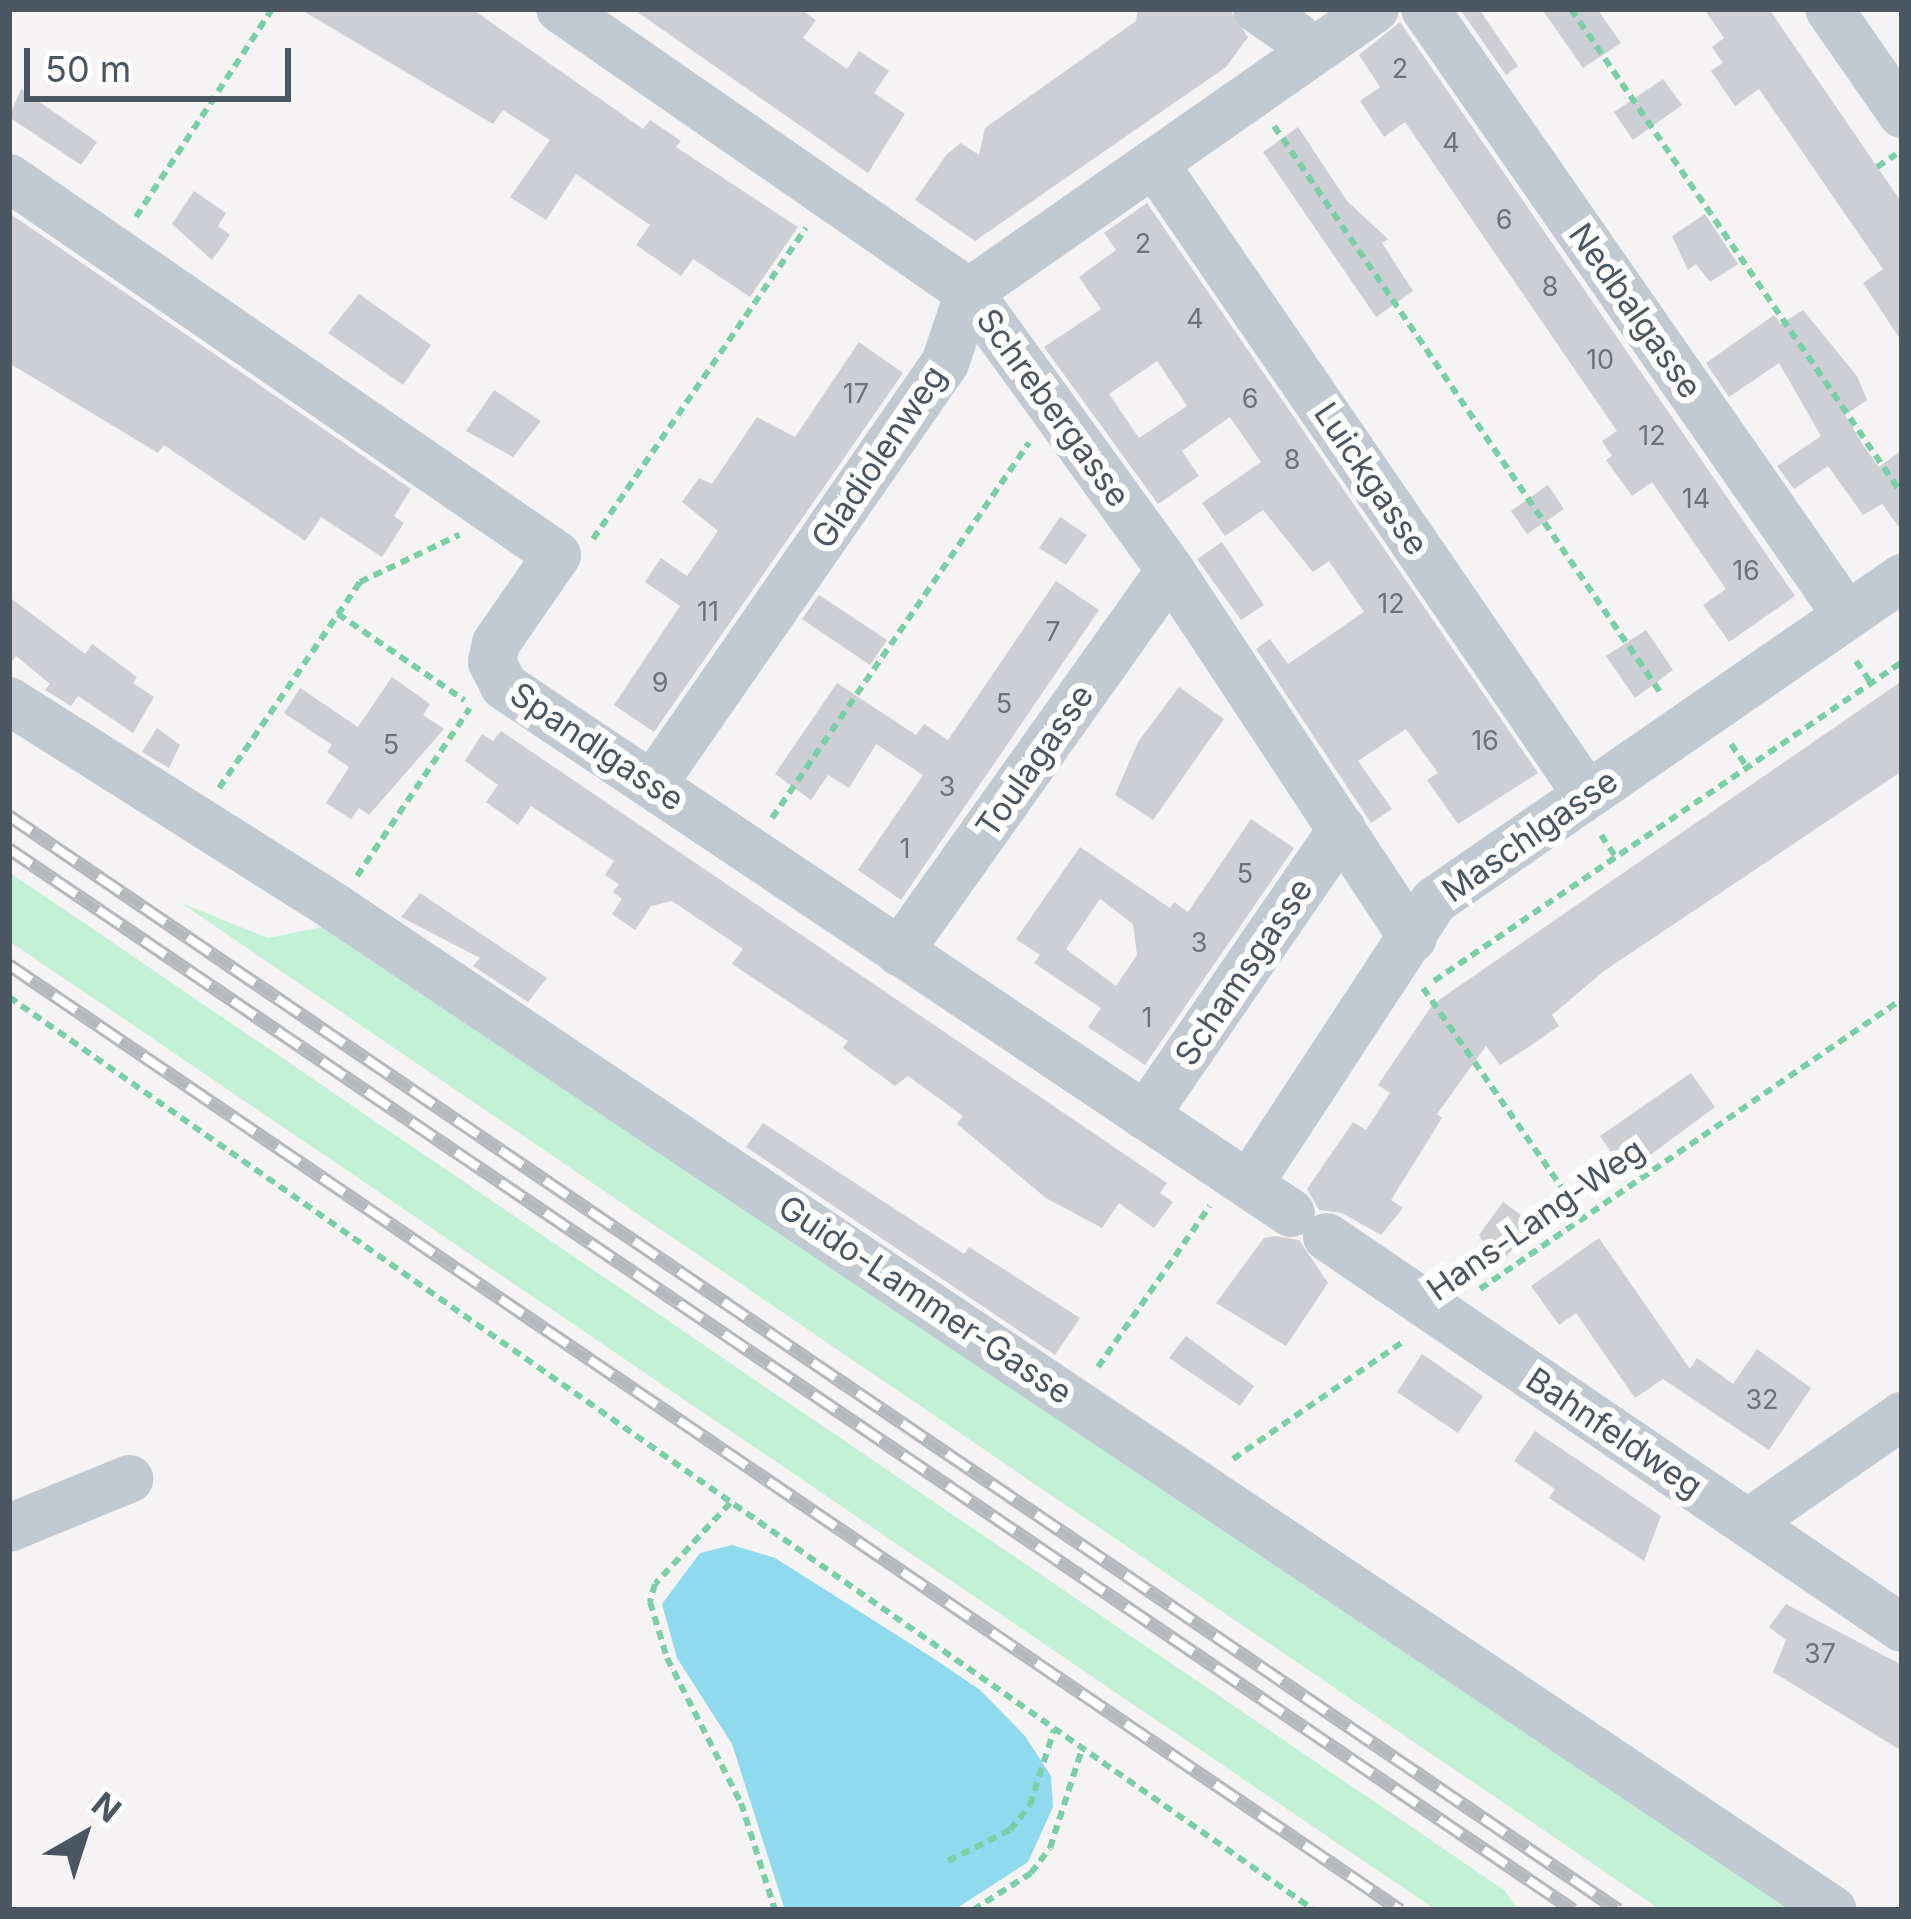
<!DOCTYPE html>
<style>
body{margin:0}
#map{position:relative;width:1911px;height:1919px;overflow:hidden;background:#f5f3f3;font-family:Inter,sans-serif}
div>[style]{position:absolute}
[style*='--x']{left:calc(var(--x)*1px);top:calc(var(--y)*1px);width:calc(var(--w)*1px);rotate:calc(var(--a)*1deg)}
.green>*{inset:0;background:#c3f1d5}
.water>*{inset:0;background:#90daee}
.building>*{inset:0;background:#cdcfd5}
.path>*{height:6px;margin-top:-3px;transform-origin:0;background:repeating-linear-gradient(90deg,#7ad0a6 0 9px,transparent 0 15px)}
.minor>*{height:48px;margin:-24px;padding:0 24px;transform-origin:24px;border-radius:24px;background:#c1cad2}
.rail>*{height:14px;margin-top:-7px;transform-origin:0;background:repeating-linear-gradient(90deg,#fff 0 27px,#b5b8bd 0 54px);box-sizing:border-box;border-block:3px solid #b5b8bd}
span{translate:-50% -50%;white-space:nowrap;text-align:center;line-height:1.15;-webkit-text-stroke:12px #fff;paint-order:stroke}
.number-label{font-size:27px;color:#6b747e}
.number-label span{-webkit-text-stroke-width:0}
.street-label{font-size:33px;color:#4a5661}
.frame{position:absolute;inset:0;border:12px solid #4a5661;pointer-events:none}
.north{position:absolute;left:24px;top:1775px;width:120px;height:120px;-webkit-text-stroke:9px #fff;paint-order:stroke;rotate:39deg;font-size:33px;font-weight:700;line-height:48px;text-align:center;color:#4a5661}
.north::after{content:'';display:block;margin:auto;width:42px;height:54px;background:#4a5661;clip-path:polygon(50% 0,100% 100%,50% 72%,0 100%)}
.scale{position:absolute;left:24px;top:48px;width:267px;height:54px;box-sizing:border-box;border:6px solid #4a5661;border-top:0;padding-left:15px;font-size:36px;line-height:42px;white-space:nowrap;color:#4a5661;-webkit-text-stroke:9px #fff;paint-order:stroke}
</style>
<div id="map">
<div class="green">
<div style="clip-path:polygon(9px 872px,1504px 1890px,1518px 1910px,1436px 1910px,9px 941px)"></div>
<div style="clip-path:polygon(181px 903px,268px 938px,332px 925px,1804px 1910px,1661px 1910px)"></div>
</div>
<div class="water">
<div style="clip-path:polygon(732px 1545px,775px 1558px,933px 1658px,980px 1690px,1025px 1736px,1051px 1776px,1053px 1807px,1028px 1862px,954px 1910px,785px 1910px,732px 1744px,677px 1658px,662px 1604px,700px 1553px)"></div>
</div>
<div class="building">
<div style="clip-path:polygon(300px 9px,472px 9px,643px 129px,650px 120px,681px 141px,676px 147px,798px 227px,750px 297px,693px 259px,681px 276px,636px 245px,650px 225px,576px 174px,546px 220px,510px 197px,550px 140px,503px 110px,493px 124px)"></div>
<div style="clip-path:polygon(633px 9px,800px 9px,816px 20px,803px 38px,847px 69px,859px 51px,889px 71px,874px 93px,905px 114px,868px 173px)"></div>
<div style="clip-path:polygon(1138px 9px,1229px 9px,1248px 37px,1226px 67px,975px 241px,915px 200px,947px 154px,961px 143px,979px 155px,985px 128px,1136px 21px)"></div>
<div style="clip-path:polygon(1460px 9px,1479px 9px,1518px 66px,1506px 75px)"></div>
<div style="clip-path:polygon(1542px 9px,1597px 9px,1621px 43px,1583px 68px)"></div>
<div style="clip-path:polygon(1704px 9px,1769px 9px,1902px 203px,1902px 342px,1863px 283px,1883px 269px,1759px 89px,1735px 106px,1711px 71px,1723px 63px,1712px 47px,1724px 38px)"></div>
<div style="clip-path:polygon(1400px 22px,1795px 596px,1729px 642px,1703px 605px,1726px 589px,1652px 482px,1632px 496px,1606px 460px,1612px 456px,1602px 441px,1617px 431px,1405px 122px,1384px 137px,1360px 101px,1380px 87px,1359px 55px)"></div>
<div style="clip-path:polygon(1663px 79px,1682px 105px,1633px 140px,1614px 112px)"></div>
<div style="clip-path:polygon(21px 89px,97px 142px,81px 165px,9px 117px)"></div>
<div style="clip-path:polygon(1298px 127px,1347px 201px,1388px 239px,1382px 243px,1413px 291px,1376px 317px,1263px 152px)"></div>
<div style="clip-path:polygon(194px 191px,226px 213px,218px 226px,230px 235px,212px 260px,172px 224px)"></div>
<div style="clip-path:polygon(evenodd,1147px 203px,1538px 773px,1458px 824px,1427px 780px,1438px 773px,1406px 729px,1358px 761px,1392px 809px,1371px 823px,1256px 649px,1270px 639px,1288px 664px,1364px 612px,1329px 561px,1313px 572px,1263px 510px,1225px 536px,1202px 503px,1261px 462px,1230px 417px,1182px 451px,1199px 476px,1158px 504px,1044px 347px,1101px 309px,1079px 277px,1116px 250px,1104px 233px,1147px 203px,1157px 361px,1187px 406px,1139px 438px,1109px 394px,1157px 361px)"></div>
<div style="clip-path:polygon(9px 213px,411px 489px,394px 516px,404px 523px,382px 557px,321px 517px,305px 541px,164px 445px,158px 453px,9px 363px)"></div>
<div style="clip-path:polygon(1705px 214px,1738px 264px,1710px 282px,1696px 264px,1688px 270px,1672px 236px)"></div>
<div style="clip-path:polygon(359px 294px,431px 345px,403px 385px,328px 333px)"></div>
<div style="clip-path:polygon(1803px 310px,1857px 376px,1867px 400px,1845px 415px,1863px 445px,1879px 467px,1902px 450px,1902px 531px,1882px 504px,1863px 515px,1828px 466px,1794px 489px,1777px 466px,1821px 436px,1779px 363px,1729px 397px,1706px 363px,1774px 315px,1781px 324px)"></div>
<div style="clip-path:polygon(859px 342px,903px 373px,654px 732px,614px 705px,680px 606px,645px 582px,661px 558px,687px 576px,718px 531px,682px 502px,699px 478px,712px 484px,757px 417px,795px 437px)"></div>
<div style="clip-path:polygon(494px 390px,541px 421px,513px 457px,466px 431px)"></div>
<div style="clip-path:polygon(1548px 485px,1564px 509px,1527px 534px,1511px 511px)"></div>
<div style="clip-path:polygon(1060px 517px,1087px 535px,1066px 565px,1039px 548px)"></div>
<div style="clip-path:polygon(1222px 542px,1264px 605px,1241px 620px,1197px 559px)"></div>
<div style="clip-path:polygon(1056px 581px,1099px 610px,901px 900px,858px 870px,923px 775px,876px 744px,849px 788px,828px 775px,811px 800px,775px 774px,837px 683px,916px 735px,924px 724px,948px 740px)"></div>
<div style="clip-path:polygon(819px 595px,887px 640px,870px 665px,802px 619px)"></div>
<div style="clip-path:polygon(9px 597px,85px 654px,92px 644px,137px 677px,133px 683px,154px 697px,133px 733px,78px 696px,71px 706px,45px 690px,50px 684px,16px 656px,9px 666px)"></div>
<div style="clip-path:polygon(1646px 630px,1673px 670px,1635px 698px,1606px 656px)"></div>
<div style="clip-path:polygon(392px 677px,430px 704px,423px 715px,444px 729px,369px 815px,359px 808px,351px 819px,326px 803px,349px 767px,327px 752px,332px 745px,284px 713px,300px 688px,358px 727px)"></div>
<div style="clip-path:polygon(1902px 681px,1902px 771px,1604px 971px,1552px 1015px,1559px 1026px,1527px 1048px,1500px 1065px,1486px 1046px,1437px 1114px,1442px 1118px,1391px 1200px,1403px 1208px,1381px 1235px,1342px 1213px,1319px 1210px,1307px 1189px,1353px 1122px,1366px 1130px,1390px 1093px,1378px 1085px,1433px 1004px)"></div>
<div style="clip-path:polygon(1179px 687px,1224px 719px,1153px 820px,1115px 795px,1138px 742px)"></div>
<div style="clip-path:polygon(157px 728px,180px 745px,169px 768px,142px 752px)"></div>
<div style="clip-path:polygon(501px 731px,1167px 1183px,1160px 1193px,1173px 1202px,1154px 1228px,1119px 1203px,1102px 1228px,1046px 1198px,957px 1124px,963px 1116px,908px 1076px,895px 1086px,843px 1048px,848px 1041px,732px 964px,743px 949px,672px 901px,651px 906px,635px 930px,612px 914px,622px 899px,613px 892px,619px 884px,605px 875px,614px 861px,531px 806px,518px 825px,486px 802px,498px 785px,465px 761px,482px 734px,493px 741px)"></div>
<div style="clip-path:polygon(evenodd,1251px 819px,1294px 848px,1145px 1065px,1088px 1027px,1101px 1008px,1034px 963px,1040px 955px,1016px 939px,1080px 847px,1170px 908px,1174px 902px,1188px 912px,1251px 819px,1100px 899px,1133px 924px,1137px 955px,1116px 986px,1066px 949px,1100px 899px)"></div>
<div style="clip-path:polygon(420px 893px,547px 978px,528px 1002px,473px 966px,480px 958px,401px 917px)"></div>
<div style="clip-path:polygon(1691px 1073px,1715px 1107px,1626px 1173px,1600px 1136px)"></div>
<div style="clip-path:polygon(763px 1123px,964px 1254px,969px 1247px,1080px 1318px,1055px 1355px,746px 1147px)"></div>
<div style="clip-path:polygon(1503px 1202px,1535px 1225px,1497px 1266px,1479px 1235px)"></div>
<div style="clip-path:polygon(1275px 1236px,1299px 1240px,1328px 1283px,1286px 1346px,1216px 1303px,1264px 1238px)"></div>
<div style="clip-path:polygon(1599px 1238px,1690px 1369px,1697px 1358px,1733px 1384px,1757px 1349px,1811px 1388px,1769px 1450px,1663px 1379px,1635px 1398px,1576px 1313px,1559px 1325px,1531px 1286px)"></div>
<div style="clip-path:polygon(1186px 1336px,1254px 1386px,1240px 1406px,1169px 1358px)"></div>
<div style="clip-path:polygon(1422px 1354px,1483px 1396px,1458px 1433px,1397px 1392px)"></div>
<div style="clip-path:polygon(1535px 1431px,1661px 1516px,1644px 1561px,1549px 1498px,1555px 1489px,1514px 1461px)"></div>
<div style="clip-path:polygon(1786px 1604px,1902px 1665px,1902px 1751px,1773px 1672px,1786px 1640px,1769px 1627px)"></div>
</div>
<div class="path">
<div style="--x:1571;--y:9;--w:587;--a:55.69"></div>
<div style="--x:1274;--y:126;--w:689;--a:55.71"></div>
<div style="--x:1877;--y:167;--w:23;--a:-34"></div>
<div style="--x:136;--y:217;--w:249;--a:-56.8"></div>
<div style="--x:593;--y:539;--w:377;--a:-55.6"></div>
<div style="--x:338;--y:614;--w:153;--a:34.3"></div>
<div style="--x:1856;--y:661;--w:27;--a:56"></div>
<div style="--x:1731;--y:744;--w:28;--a:55"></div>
<div style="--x:219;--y:788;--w:250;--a:-55.6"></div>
<div style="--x:360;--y:582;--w:110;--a:-25.4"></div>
<div style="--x:772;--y:818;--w:455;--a:-55.6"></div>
<div style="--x:1601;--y:835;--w:27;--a:56"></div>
<div style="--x:357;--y:876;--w:202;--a:-56.1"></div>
<div style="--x:1434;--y:981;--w:566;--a:-34.28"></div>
<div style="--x:1423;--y:988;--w:279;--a:55.2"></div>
<div style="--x:9;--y:997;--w:1593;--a:34.98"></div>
<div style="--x:1480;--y:1289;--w:512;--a:-34.5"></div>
<div style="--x:1098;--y:1367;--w:196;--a:-55.2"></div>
<div style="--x:1233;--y:1459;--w:208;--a:-34.6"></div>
<div style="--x:730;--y:1503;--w:110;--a:132.8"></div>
<div style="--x:655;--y:1584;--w:19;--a:106"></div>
<div style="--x:650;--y:1602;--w:59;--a:73.1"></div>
<div style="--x:667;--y:1658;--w:163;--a:63"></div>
<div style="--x:741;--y:1803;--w:112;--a:72.4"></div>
<div style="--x:948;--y:1861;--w:69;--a:-26.6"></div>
<div style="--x:1010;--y:1830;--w:32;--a:-51"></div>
<div style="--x:1030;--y:1805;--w:79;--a:-72.3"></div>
<div style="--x:973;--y:1910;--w:69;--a:-32.5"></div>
<div style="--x:1031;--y:1873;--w:31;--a:-53"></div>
<div style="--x:1050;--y:1848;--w:104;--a:-72.1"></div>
</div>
<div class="minor">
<div style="--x:560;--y:9;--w:497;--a:34.7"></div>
<div style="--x:969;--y:292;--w:343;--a:54.1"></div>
<div style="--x:1170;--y:570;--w:441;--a:56.6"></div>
<div style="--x:1257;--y:9;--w:47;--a:34.7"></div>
<div style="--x:1425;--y:9;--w:736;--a:55.19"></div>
<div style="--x:1829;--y:9;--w:128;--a:55.2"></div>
<div style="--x:1154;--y:163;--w:766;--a:55.58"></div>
<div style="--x:9;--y:178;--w:665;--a:34.53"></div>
<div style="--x:557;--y:555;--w:107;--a:124.7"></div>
<div style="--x:496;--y:643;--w:19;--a:102"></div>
<div style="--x:492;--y:662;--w:27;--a:63"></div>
<div style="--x:504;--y:686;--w:947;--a:33.81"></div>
<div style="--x:9;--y:701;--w:387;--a:32.3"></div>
<div style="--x:336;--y:908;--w:1801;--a:33.8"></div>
<div style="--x:653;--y:784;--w:512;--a:-55.26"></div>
<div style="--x:945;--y:363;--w:75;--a:-71.3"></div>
<div style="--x:969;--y:292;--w:495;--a:-34.9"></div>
<div style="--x:899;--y:952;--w:468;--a:-54.6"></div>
<div style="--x:1145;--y:1116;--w:348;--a:-55.5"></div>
<div style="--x:1249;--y:1184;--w:338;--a:-56.8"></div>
<div style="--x:1434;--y:901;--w:569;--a:-34.61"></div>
<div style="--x:1327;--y:1237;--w:695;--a:34.22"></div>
<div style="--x:1748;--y:1523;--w:188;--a:-34.8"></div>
<div style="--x:9;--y:1528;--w:130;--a:-22.2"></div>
</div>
<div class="rail">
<div style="--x:9;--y:816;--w:1946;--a:34.21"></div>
<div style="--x:9;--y:849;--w:1890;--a:34.15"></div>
<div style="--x:9;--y:965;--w:1682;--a:34.19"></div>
</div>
<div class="number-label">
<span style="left:1400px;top:69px">2</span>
<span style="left:1451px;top:143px">4</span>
<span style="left:1504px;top:220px">6</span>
<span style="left:1143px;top:244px">2</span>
<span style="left:1550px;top:287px">8</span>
<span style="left:1195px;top:319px">4</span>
<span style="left:1600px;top:360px">10</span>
<span style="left:856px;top:394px">17</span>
<span style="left:1250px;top:399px">6</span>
<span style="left:1652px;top:436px">12</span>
<span style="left:1292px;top:460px">8</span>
<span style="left:1696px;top:499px">14</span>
<span style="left:1746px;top:571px">16</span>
<span style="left:1391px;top:604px">12</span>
<span style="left:708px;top:612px">11</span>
<span style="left:1053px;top:632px">7</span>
<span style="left:660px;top:683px">9</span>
<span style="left:1004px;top:704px">5</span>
<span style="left:1485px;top:741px">16</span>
<span style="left:391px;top:745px">5</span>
<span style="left:947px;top:787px">3</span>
<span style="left:905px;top:849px">1</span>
<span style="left:1245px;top:874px">5</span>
<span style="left:1199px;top:943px">3</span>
<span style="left:1147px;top:1018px">1</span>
<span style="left:1762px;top:1400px">32</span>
<span style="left:1820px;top:1654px">37</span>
</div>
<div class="street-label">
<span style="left:1635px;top:311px;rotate:55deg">Nedbalgasse</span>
<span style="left:1053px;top:408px;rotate:54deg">Schrebergasse</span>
<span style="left:879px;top:457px;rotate:-56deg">Gladiolenweg</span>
<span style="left:1371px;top:479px;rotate:56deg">Luickgasse</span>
<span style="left:597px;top:747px;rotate:34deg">Spandlgasse</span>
<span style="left:1035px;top:761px;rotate:-55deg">Toulagasse</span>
<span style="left:1530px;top:836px;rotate:-35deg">Maschlgasse</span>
<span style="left:1244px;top:972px;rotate:-56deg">Schamsgasse</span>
<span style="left:1536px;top:1220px;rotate:-35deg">Hans-Lang-Weg</span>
<span style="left:925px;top:1300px;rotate:34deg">Guido-Lammer-Gasse</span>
<span style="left:1614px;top:1433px;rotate:34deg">Bahnfeldweg</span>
</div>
<div class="frame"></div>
<div class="north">N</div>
<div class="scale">50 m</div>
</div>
